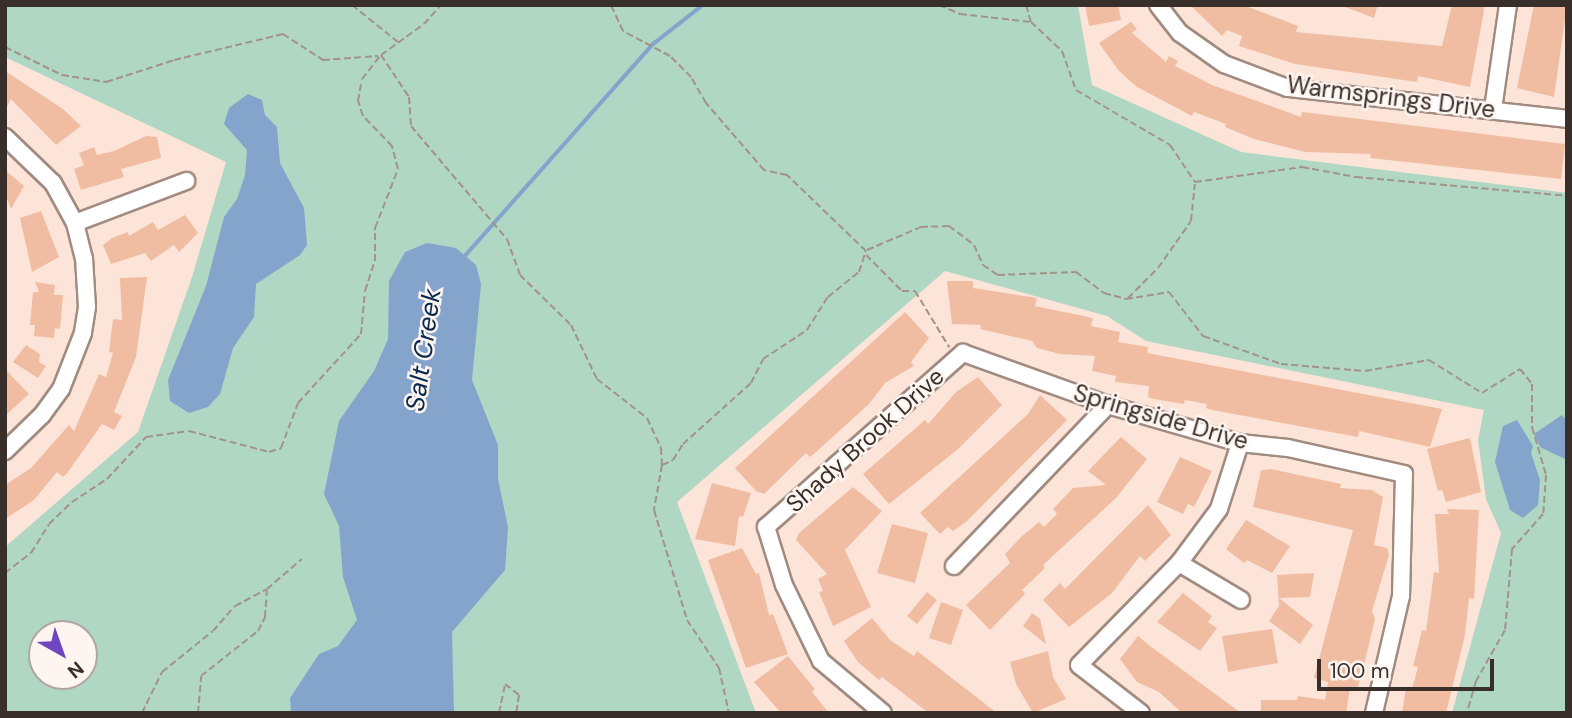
<!DOCTYPE html>
<style>
body{margin:0}
#map{position:relative;width:1572px;height:718px;overflow:hidden;background:#fce4d8;font-family:"DM Sans",sans-serif}
div>[style]{position:absolute}
[style*='--x']{left:calc(var(--x)*1px);top:calc(var(--y)*1px);width:calc(var(--w)*1px);rotate:calc(var(--a)*1deg)}
.green>*{inset:0;background:#afd7c4}
.water>*{inset:0;background:#84a4cc}
.stream>*{height:3.5px;margin:-1.75px;padding:0 1.75px;transform-origin:1.75px;border-radius:1.75px;background:#84a4cc}
.building>*{inset:0;background:#f0bda3}
.path>*{height:2px;margin-top:-1px;transform-origin:0;background:repeating-linear-gradient(90deg,#a3928a 0 7px,transparent 0 10.5px)}
.roads{filter:drop-shadow(2px 0 #a18b80) drop-shadow(-2px 0 #a18b80) drop-shadow(0 2px #a18b80) drop-shadow(0 -2px #a18b80)}
.minor>*{height:16px;margin:-8px;padding:0 8px;transform-origin:8px;border-radius:8px;background:#fff}
span{translate:-50% -50%;white-space:nowrap;text-align:center;line-height:1.15;-webkit-text-stroke:5px #fef4f0;paint-order:stroke}
.street-label{font-size:24px;color:#382f2b}
.water-label{font-size:26px;color:#06294e;font-style:italic}
.frame{position:absolute;inset:0;border:7px solid #382f2b;pointer-events:none}
.north{position:absolute;left:28px;top:620px;width:70px;height:70px;box-sizing:border-box;background:#fef4f0;border:2px solid #afa5a1;border-radius:50%;rotate:140deg;font-size:19px;font-weight:700;line-height:28px;text-align:center;color:#382f2b}
.north::after{content:'';display:block;margin:auto;width:24px;height:32px;background:#6f46bf;clip-path:polygon(50% 0,100% 100%,50% 72%,0 100%)}
.scale{position:absolute;left:1317px;top:659px;width:177px;height:32px;box-sizing:border-box;border:4px solid #382f2b;border-top:0;padding-left:9px;font-size:21px;line-height:24px;white-space:nowrap;color:#382f2b;-webkit-text-stroke:5px #fef4f0;paint-order:stroke}
</style>
<div id="map">
<div class="green">
<div style="clip-path:polygon(evenodd,5px 5px,1078px 5px,1092px 85px,1241px 152px,1567px 193px,1567px 713px,1452px 713px,1501px 533px,1486px 499px,1478px 440px,1484px 410px,1146px 341px,1107px 316px,945px 271px,677px 502px,756px 713px,5px 713px,5px 547px,138px 432px,192px 277px,226px 162px,5px 57px,5px 5px,42px 634px,84px 634px,84px 676px,42px 676px,42px 634px)"></div>
</div>
<div class="water">
<div style="clip-path:polygon(248px 94px,262px 100px,265px 115px,277px 127px,280px 163px,304px 208px,307px 245px,300px 255px,256px 284px,254px 317px,233px 348px,220px 394px,208px 407px,189px 413px,170px 401px,168px 380px,206px 286px,224px 217px,237px 199px,245px 175px,247px 150px,224px 124px,229px 108px)"></div>
<div style="clip-path:polygon(427px 243px,456px 248px,476px 265px,481px 284px,472px 380px,498px 445px,498px 479px,508px 527px,505px 570px,452px 632px,454px 713px,291px 713px,290px 698px,319px 654px,338px 646px,357px 620px,343px 577px,339px 526px,324px 494px,339px 421px,374px 371px,388px 339px,389px 281px,405px 252px)"></div>
<div style="clip-path:polygon(1562px 415px,1567px 421px,1567px 460px,1540px 447px,1534px 434px)"></div>
<div style="clip-path:polygon(1517px 420px,1533px 446px,1531px 453px,1540px 480px,1538px 505px,1523px 518px,1510px 510px,1495px 462px,1503px 426px)"></div>
</div>
<div class="stream">
<div style="--x:464;--y:257;--w:283;--a:-48.4"></div>
<div style="--x:652;--y:45;--w:65;--a:-38.1"></div>
</div>
<div class="building">
<div style="clip-path:polygon(1085px 5px,1118px 5px,1121px 20px,1089px 26px)"></div>
<div style="clip-path:polygon(1190px 5px,1243px 5px,1298px 26px,1296px 32px,1442px 46px,1452px 5px,1483px 5px,1484px 11px,1470px 87px,1418px 76px,1417px 82px,1295px 64px,1239px 46px,1242px 36px,1227px 30px,1222px 36px)"></div>
<div style="clip-path:polygon(1340px 5px,1378px 5px,1374px 18px)"></div>
<div style="clip-path:polygon(1534px 5px,1567px 5px,1554px 97px,1517px 88px)"></div>
<div style="clip-path:polygon(1131px 22px,1137px 29px,1132px 33px,1166px 62px,1169px 56px,1178px 61px,1175px 66px,1212px 85px,1301px 117px,1302px 112px,1565px 144px,1561px 179px,1370px 158px,1371px 154px,1305px 152px,1254px 139px,1225px 127px,1226px 124px,1194px 112px,1192px 116px,1137px 87px,1119px 71px,1099px 43px)"></div>
<div style="clip-path:polygon(5px 71px,63px 109px,81px 126px,56px 145px,11px 99px,5px 110px)"></div>
<div style="clip-path:polygon(146px 136px,157px 137px,161px 158px,121px 169px,124px 177px,81px 190px,74px 169px,84px 165px,79px 153px,94px 147px,97px 155px,114px 151px)"></div>
<div style="clip-path:polygon(5px 170px,24px 186px,11px 209px,5px 193px)"></div>
<div style="clip-path:polygon(41px 211px,59px 257px,32px 272px,20px 218px)"></div>
<div style="clip-path:polygon(185px 215px,198px 233px,179px 252px,174px 245px,151px 261px,145px 253px,111px 264px,103px 245px,112px 238px,128px 232px,129px 236px,153px 222px,158px 230px)"></div>
<div style="clip-path:polygon(147px 277px,136px 357px,114px 412px,122px 416px,114px 430px,102px 424px,68px 472px,63px 477px,57px 472px,34px 500px,5px 519px,5px 485px,31px 468px,69px 425px,74px 431px,99px 374px,106px 377px,113px 353px,109px 352px,113px 319px,122px 320px,120px 278px)"></div>
<div style="clip-path:polygon(947px 281px,973px 281px,973px 288px,1037px 298px,1035px 306px,1093px 318px,1091px 326px,1120px 332px,1118px 342px,1148px 347px,1147px 353px,1442px 409px,1430px 447px,1359px 431px,1358px 437px,1212px 410px,1206px 408px,1207px 404px,1185px 400px,1184px 404px,1154px 399px,1148px 397px,1149px 386px,1115px 382px,1116px 376px,1092px 371px,1095px 356px,1060px 354px,1037px 348px,1032px 341px,980px 329px,981px 325px,952px 324px)"></div>
<div style="clip-path:polygon(35px 282px,55px 285px,54px 295px,63px 295px,60px 329px,55px 328px,54px 338px,34px 336px,35px 325px,30px 325px,33px 292px,39px 292px)"></div>
<div style="clip-path:polygon(905px 312px,929px 338px,911px 362px,914px 366px,885px 383px,869px 404px,816px 452px,810px 457px,806px 453px,764px 494px,756px 491px,735px 468px)"></div>
<div style="clip-path:polygon(26px 345px,40px 354px,39px 362px,46px 366px,38px 378px,13px 362px)"></div>
<div style="clip-path:polygon(5px 369px,29px 394px,5px 416px)"></div>
<div style="clip-path:polygon(978px 377px,1002px 405px,958px 449px,889px 504px,863px 474px,925px 420px,928px 424px,956px 392px)"></div>
<div style="clip-path:polygon(1040px 395px,1067px 420px,966px 522px,953px 531px,948px 527px,940px 534px,920px 513px,1028px 414px)"></div>
<div style="clip-path:polygon(1121px 437px,1147px 459px,1116px 498px,1043px 565px,1045px 568px,1022px 590px,1025px 594px,990px 630px,966px 605px,1010px 563px,1005px 554px,1021px 537px,1039px 522px,1044px 527px,1057px 514px,1053px 509px,1073px 488px,1106px 485px,1088px 471px)"></div>
<div style="clip-path:polygon(1470px 438px,1481px 492px,1446px 502px,1442px 490px,1438px 491px,1427px 449px)"></div>
<div style="clip-path:polygon(1180px 457px,1212px 471px,1194px 507px,1188px 504px,1183px 514px,1157px 502px)"></div>
<div style="clip-path:polygon(1271px 469px,1341px 484px,1340px 488px,1372px 490px,1383px 497px,1374px 545px,1387px 548px,1389px 555px,1372px 611px,1375px 619px,1365px 661px,1357px 690px,1350px 688px,1346px 713px,1261px 713px,1261px 700px,1297px 700px,1298px 696px,1325px 700px,1328px 682px,1314px 678px,1353px 530px,1253px 507px,1261px 470px)"></div>
<div style="clip-path:polygon(712px 483px,751px 493px,743px 517px,739px 516px,735px 546px,695px 539px)"></div>
<div style="clip-path:polygon(853px 487px,882px 511px,845px 550px,871px 607px,833px 626px,819px 592px,823px 591px,818px 579px,827px 574px,796px 540px,799px 533px)"></div>
<div style="clip-path:polygon(1148px 505px,1171px 535px,1145px 561px,1140px 556px,1112px 593px,1069px 627px,1043px 600px,1060px 583px,1065px 589px)"></div>
<div style="clip-path:polygon(1447px 509px,1479px 510px,1474px 599px,1469px 598px,1465px 635px,1446px 713px,1402px 713px,1405px 694px,1407px 687px,1412px 689px,1418px 667px,1413px 666px,1422px 630px,1426px 631px,1434px 572px,1439px 573px,1435px 514px,1449px 514px)"></div>
<div style="clip-path:polygon(1246px 520px,1290px 546px,1272px 573px,1247px 560px,1244px 563px,1226px 549px)"></div>
<div style="clip-path:polygon(892px 524px,928px 533px,915px 583px,877px 573px)"></div>
<div style="clip-path:polygon(742px 548px,756px 574px,759px 573px,769px 615px,773px 614px,788px 654px,746px 668px,708px 560px)"></div>
<div style="clip-path:polygon(1314px 573px,1310px 597px,1279px 598px,1313px 625px,1300px 644px,1269px 621px,1279px 606px,1277px 575px)"></div>
<div style="clip-path:polygon(927px 592px,937px 600px,917px 624px,907px 616px)"></div>
<div style="clip-path:polygon(1183px 593px,1212px 616px,1208px 622px,1217px 628px,1200px 651px,1157px 622px)"></div>
<div style="clip-path:polygon(941px 602px,963px 610px,951px 645px,929px 638px)"></div>
<div style="clip-path:polygon(1032px 613px,1040px 619px,1046px 644px,1023px 626px)"></div>
<div style="clip-path:polygon(872px 618px,890px 640px,914px 656px,917px 651px,997px 713px,926px 711px,882px 677px,879px 680px,858px 662px,844px 641px)"></div>
<div style="clip-path:polygon(1272px 629px,1278px 663px,1228px 672px,1222px 636px)"></div>
<div style="clip-path:polygon(1138px 636px,1150px 646px,1241px 713px,1182px 713px,1159px 692px,1137px 682px,1120px 659px)"></div>
<div style="clip-path:polygon(1048px 651px,1053px 677px,1066px 699px,1033px 713px,1016px 684px,1010px 662px)"></div>
<div style="clip-path:polygon(788px 656px,815px 689px,812px 692px,829px 713px,781px 713px,754px 682px)"></div>
</div>
<div class="path">
<div style="--x:352;--y:5;--w:59;--a:38.8"></div>
<div style="--x:939;--y:5;--w:23;--a:23"></div>
<div style="--x:960;--y:14;--w:71;--a:6.4"></div>
<div style="--x:1026;--y:5;--w:18;--a:74"></div>
<div style="--x:1031;--y:22;--w:42;--a:43.1"></div>
<div style="--x:1062;--y:51;--w:41;--a:70.3"></div>
<div style="--x:1076;--y:90;--w:109;--a:30.3"></div>
<div style="--x:1170;--y:145;--w:45;--a:56"></div>
<div style="--x:1195;--y:182;--w:108;--a:-8"></div>
<div style="--x:1302;--y:167;--w:55;--a:10.5"></div>
<div style="--x:1356;--y:177;--w:212;--a:5.1"></div>
<div style="--x:5;--y:47;--w:64;--a:26.2"></div>
<div style="--x:62;--y:75;--w:45;--a:9"></div>
<div style="--x:106;--y:82;--w:71;--a:-17.9"></div>
<div style="--x:174;--y:60;--w:112;--a:-13.4"></div>
<div style="--x:283;--y:34;--w:48;--a:33"></div>
<div style="--x:323;--y:60;--w:55;--a:-4.2"></div>
<div style="--x:381;--y:55;--w:50;--a:56.3"></div>
<div style="--x:409;--y:97;--w:29;--a:86"></div>
<div style="--x:411;--y:126;--w:148;--a:49.7"></div>
<div style="--x:507;--y:239;--w:38;--a:70"></div>
<div style="--x:520;--y:275;--w:71;--a:44.4"></div>
<div style="--x:571;--y:325;--w:60;--a:64.3"></div>
<div style="--x:597;--y:379;--w:63;--a:38"></div>
<div style="--x:647;--y:418;--w:33;--a:65"></div>
<div style="--x:661;--y:448;--w:17;--a:87"></div>
<div style="--x:662;--y:465;--w:12;--a:-24"></div>
<div style="--x:673;--y:460;--w:19;--a:-58"></div>
<div style="--x:683;--y:444;--w:91;--a:-41.9"></div>
<div style="--x:751;--y:383;--w:27;--a:-63"></div>
<div style="--x:763;--y:359;--w:53;--a:-33.4"></div>
<div style="--x:807;--y:330;--w:39;--a:-58"></div>
<div style="--x:828;--y:297;--w:40;--a:-39"></div>
<div style="--x:859;--y:272;--w:22;--a:-72"></div>
<div style="--x:866;--y:251;--w:110;--a:-136.1"></div>
<div style="--x:787;--y:175;--w:24;--a:-168"></div>
<div style="--x:764;--y:170;--w:89;--a:-130.9"></div>
<div style="--x:706;--y:103;--w:30;--a:-120"></div>
<div style="--x:691;--y:77;--w:30;--a:-135"></div>
<div style="--x:670;--y:56;--w:53;--a:-152"></div>
<div style="--x:623;--y:31;--w:29;--a:-115"></div>
<div style="--x:867;--y:250;--w:59;--a:-23.1"></div>
<div style="--x:921;--y:227;--w:28;--a:-2"></div>
<div style="--x:949;--y:226;--w:31;--a:37"></div>
<div style="--x:974;--y:245;--w:22;--a:66"></div>
<div style="--x:983;--y:265;--w:18;--a:34"></div>
<div style="--x:998;--y:275;--w:78;--a:-2.2"></div>
<div style="--x:1076;--y:272;--w:35;--a:37"></div>
<div style="--x:1104;--y:293;--w:23;--a:15"></div>
<div style="--x:1126;--y:299;--w:44;--a:-9.2"></div>
<div style="--x:1169;--y:292;--w:56;--a:52.3"></div>
<div style="--x:1203;--y:336;--w:83;--a:19.7"></div>
<div style="--x:1281;--y:364;--w:84;--a:4.8"></div>
<div style="--x:1365;--y:371;--w:65;--a:-9.8"></div>
<div style="--x:1429;--y:360;--w:62;--a:31.9"></div>
<div style="--x:1482;--y:393;--w:45;--a:-32.3"></div>
<div style="--x:1520;--y:369;--w:19;--a:51"></div>
<div style="--x:1532;--y:384;--w:43;--a:90"></div>
<div style="--x:1532;--y:427;--w:50;--a:73.7"></div>
<div style="--x:1546;--y:475;--w:39;--a:94"></div>
<div style="--x:1543;--y:514;--w:47;--a:131.5"></div>
<div style="--x:1512;--y:549;--w:81;--a:94.9"></div>
<div style="--x:1505;--y:630;--w:59;--a:119.6"></div>
<div style="--x:1476;--y:681;--w:33;--a:106"></div>
<div style="--x:866;--y:255;--w:51;--a:45"></div>
<div style="--x:902;--y:291;--w:13;--a:0"></div>
<div style="--x:915;--y:291;--w:66;--a:58.7"></div>
<div style="--x:1128;--y:298;--w:42;--a:-45"></div>
<div style="--x:1158;--y:268;--w:57;--a:-54.9"></div>
<div style="--x:1191;--y:221;--w:37;--a:-84"></div>
<div style="--x:662;--y:465;--w:46;--a:100.1"></div>
<div style="--x:654;--y:510;--w:115;--a:73.3"></div>
<div style="--x:687;--y:620;--w:58;--a:56.3"></div>
<div style="--x:719;--y:668;--w:46;--a:77.5"></div>
<div style="--x:5;--y:573;--w:33;--a:-38"></div>
<div style="--x:31;--y:553;--w:34;--a:-58"></div>
<div style="--x:49;--y:524;--w:32;--a:-44"></div>
<div style="--x:72;--y:502;--w:42;--a:-33.3"></div>
<div style="--x:107;--y:479;--w:57;--a:-47.1"></div>
<div style="--x:146;--y:437;--w:43;--a:-7.9"></div>
<div style="--x:189;--y:431;--w:83;--a:14.7"></div>
<div style="--x:269;--y:452;--w:13;--a:-18"></div>
<div style="--x:281;--y:448;--w:48;--a:-69.3"></div>
<div style="--x:298;--y:403;--w:93;--a:-47.6"></div>
<div style="--x:361;--y:334;--w:43;--a:-84.7"></div>
<div style="--x:365;--y:291;--w:32;--a:-72"></div>
<div style="--x:375;--y:261;--w:33;--a:-90"></div>
<div style="--x:375;--y:228;--w:63;--a:-68.7"></div>
<div style="--x:398;--y:169;--w:24;--a:-105"></div>
<div style="--x:392;--y:146;--w:42;--a:-134"></div>
<div style="--x:363;--y:116;--w:16;--a:-108"></div>
<div style="--x:358;--y:101;--w:22;--a:-80"></div>
<div style="--x:362;--y:79;--w:31;--a:-52"></div>
<div style="--x:381;--y:55;--w:53;--a:-35.8"></div>
<div style="--x:424;--y:24;--w:25;--a:-48"></div>
<div style="--x:142;--y:713;--w:46;--a:-64"></div>
<div style="--x:162;--y:672;--w:65;--a:-38.8"></div>
<div style="--x:213;--y:631;--w:33;--a:-49"></div>
<div style="--x:235;--y:606;--w:36;--a:-28"></div>
<div style="--x:267;--y:589;--w:46;--a:-40.6"></div>
<div style="--x:198;--y:713;--w:37;--a:-85"></div>
<div style="--x:201;--y:676;--w:73;--a:-38.3"></div>
<div style="--x:258;--y:631;--w:16;--a:-63"></div>
<div style="--x:265;--y:617;--w:27;--a:-86"></div>
<div style="--x:499;--y:713;--w:30;--a:-78"></div>
<div style="--x:505;--y:684;--w:18;--a:38"></div>
<div style="--x:519;--y:695;--w:18;--a:99"></div>
</div>
<div class="roads">
<div class="minor">
<div style="--x:1158;--y:5;--w:36;--a:52"></div>
<div style="--x:1180;--y:33;--w:54;--a:35.2"></div>
<div style="--x:1224;--y:64;--w:68;--a:20.6"></div>
<div style="--x:1288;--y:88;--w:281;--a:6.3"></div>
<div style="--x:1493;--y:109;--w:105;--a:-81.8"></div>
<div style="--x:5;--y:137;--w:66;--a:43.8"></div>
<div style="--x:53;--y:183;--w:46;--a:61.2"></div>
<div style="--x:75;--y:223;--w:36;--a:76"></div>
<div style="--x:84;--y:258;--w:49;--a:86.5"></div>
<div style="--x:87;--y:307;--w:26;--a:99"></div>
<div style="--x:83;--y:333;--w:60;--a:111.4"></div>
<div style="--x:61;--y:389;--w:32;--a:126"></div>
<div style="--x:42;--y:415;--w:52;--a:135.8"></div>
<div style="--x:75;--y:223;--w:119;--a:-20.7"></div>
<div style="--x:1179;--y:563;--w:72;--a:30.8"></div>
<div style="--x:954;--y:566;--w:223;--a:-46.3"></div>
<div style="--x:883;--y:713;--w:81;--a:-140"></div>
<div style="--x:821;--y:661;--w:85;--a:-116"></div>
<div style="--x:784;--y:585;--w:61;--a:-107.2"></div>
<div style="--x:766;--y:527;--w:263;--a:-41.5"></div>
<div style="--x:963;--y:353;--w:154;--a:19.7"></div>
<div style="--x:1108;--y:405;--w:137;--a:16.1"></div>
<div style="--x:1240;--y:443;--w:48;--a:5.9"></div>
<div style="--x:1288;--y:448;--w:119;--a:12.6"></div>
<div style="--x:1404;--y:474;--w:122;--a:91.4"></div>
<div style="--x:1401;--y:596;--w:120;--a:103"></div>
<div style="--x:1141;--y:713;--w:78;--a:-142.3"></div>
<div style="--x:1079;--y:665;--w:143;--a:-45.6"></div>
<div style="--x:1179;--y:563;--w:67;--a:-53.5"></div>
<div style="--x:1219;--y:509;--w:69;--a:-72.3"></div>
</div>
</div>
<div class="street-label">
<span style="left:1391px;top:97px;rotate:7deg">Warmsprings Drive</span>
<span style="left:1161px;top:417px;rotate:16deg">Springside Drive</span>
<span style="left:865px;top:440px;rotate:-42deg">Shady Brook Drive</span>
</div>
<div class="water-label">
<span style="left:424px;top:350px;rotate:-82deg">Salt Creek</span>
</div>
<div class="frame"></div>
<div class="north">N</div>
<div class="scale">100 m</div>
</div>
